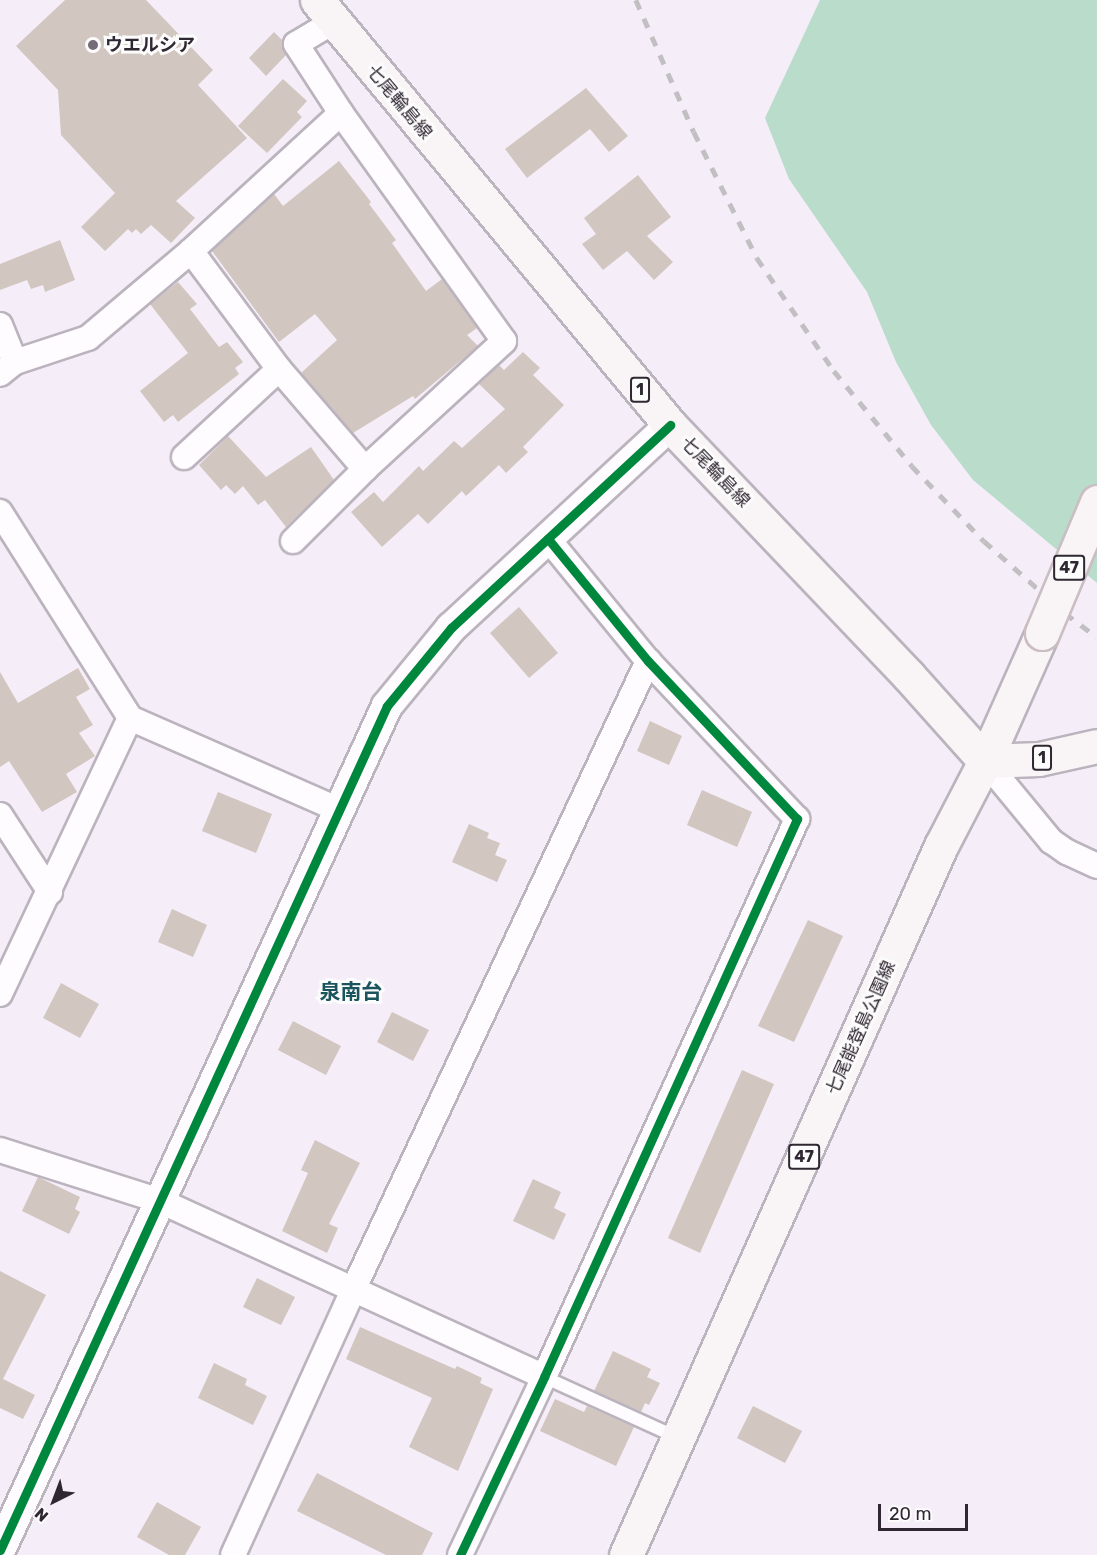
<!DOCTYPE html>
<meta charset="utf-8">
<style>
body{margin:0}
#map{position:relative;width:1097px;height:1555px;overflow:hidden;background:#f5edf8;font-family:Rubik,"Noto Sans JP",sans-serif}
div>[style]{position:absolute}
[style*='--x']{left:calc(var(--x)*1px);top:calc(var(--y)*1px);width:calc(var(--w)*1px);rotate:calc(var(--a)*1deg)}
.forest>*{inset:0;background:#b9dccb}
.building>*{inset:0;background:#d2c6c0}
.roads{filter:drop-shadow(2px 0 #bbb3bd) drop-shadow(-2px 0 #bbb3bd) drop-shadow(0 2px #bbb3bd) drop-shadow(0 -2px #bbb3bd)}
.service>*{height:12px;margin:-6px;padding:0 6px;transform-origin:6px;border-radius:6px;background:#fefcfe}
.minor>*{height:24px;margin:-12px;padding:0 12px;transform-origin:12px;border-radius:12px;background:#fefcfe}
.tertiary>*{height:30px;margin:-15px;padding:0 15px;transform-origin:15px;border-radius:15px;background:#fefcfe}
.primary>*{height:33px;margin:-16.5px;padding:0 16.5px;transform-origin:16.5px;border-radius:16.5px;background:#f9f4f5}
.rail>*{height:4.5px;margin-top:-2.25px;transform-origin:0;background:repeating-linear-gradient(90deg,#c1bfc2 0 10px,transparent 0 20px)}
.bridges{filter:drop-shadow(2px 0 #cabec3) drop-shadow(-2px 0 #cabec3) drop-shadow(0 2px #cabec3) drop-shadow(0 -2px #cabec3)}
.primary-bridge>*{height:33px;margin:-16.5px;padding:0 16.5px;transform-origin:16.5px;border-radius:16.5px;background:#f9f4f5}
.cycleway>*{height:9px;margin:-4.5px;padding:0 4.5px;transform-origin:4.5px;border-radius:4.5px;background:#00873e}
.dots>*{width:16px;height:16px;translate:-50% -50%;box-sizing:border-box;border:3px solid #fcfcfc;border-radius:50%}
span{translate:-50% -50%;white-space:nowrap;text-align:center;line-height:1.15;-webkit-text-stroke:6px #fcfcfc;paint-order:stroke}
.shield-label span{padding:2px 4px;background:#fcfcfc;border:2px solid;border-radius:4px;-webkit-text-stroke-width:0}
.shield-label{font-size:16px;color:#2f2731;font-weight:700}
.poi-label{font-size:18px;color:#2f2731;font-weight:700}
.left{translate:0 -50%;text-align:left}
.street-label{font-size:18px;color:#2f2731}
.quarter-label{font-size:21px;color:#1a545c;font-weight:700}
.north{position:absolute;left:24px;top:1471px;width:60px;height:60px;-webkit-text-stroke:4px #fcfcfc;paint-order:stroke;rotate:222deg;font-size:16px;font-weight:700;line-height:24px;text-align:center;color:#2f2731}
.north::after{content:'';display:block;margin:auto;width:21px;height:27px;background:#2f2731;clip-path:polygon(50% 0,100% 100%,50% 72%,0 100%)}
.scale{position:absolute;left:878px;top:1504px;width:90px;height:27px;box-sizing:border-box;border:3px solid #2f2731;border-top:0;padding-left:8px;font-size:18px;line-height:21px;white-space:nowrap;color:#2f2731;-webkit-text-stroke:4px #fcfcfc;paint-order:stroke}
</style>
<div id="map">
<div class="forest">
<div style="clip-path:polygon(820px 0,1097px 0,1097px 583px,973px 480px,931px 425px,896px 362px,867px 292px,789px 179px,765px 118px)"></div>
</div>
<div class="building">
<div style="clip-path:polygon(65px 0,146px 0,213px 70px,198px 85px,247px 138px,176px 201px,195px 218px,171px 243px,151px 225px,141px 234px,136px 229px,132px 233px,128px 229px,105px 251px,81px 227px,115px 193px,61px 135px,58px 90px,16px 46px)"></div>
<div style="clip-path:polygon(274px 32px,283px 41px,286px 55px,266px 76px,249px 58px)"></div>
<div style="clip-path:polygon(283px 79px,307px 101px,297px 112px,302px 117px,267px 153px,238px 126px)"></div>
<div style="clip-path:polygon(586px 88px,628px 136px,609px 152px,590px 129px,527px 178px,505px 149px)"></div>
<div style="clip-path:polygon(339px 161px,371px 202px,369px 204px,396px 240px,392px 243px,426px 291px,442px 279px,477px 328px,467px 335px,478px 346px,415px 399px,413px 396px,353px 433px,301px 373px,337px 340px,315px 314px,279px 342px,212px 251px,274px 194px,283px 206px)"></div>
<div style="clip-path:polygon(638px 175px,671px 217px,647px 236px,673px 262px,654px 280px,627px 251px,603px 270px,582px 244px,596px 234px,584px 218px)"></div>
<div style="clip-path:polygon(60px 240px,75px 280px,45px 292px,43px 285px,31px 289px,27px 280px,0 290px,0 264px)"></div>
<div style="clip-path:polygon(178px 282px,197px 304px,190px 309px,219px 347px,227px 342px,243px 362px,235px 368px,239px 374px,178px 422px,173px 415px,164px 422px,140px 391px,188px 353px,150px 304px)"></div>
<div style="clip-path:polygon(523px 352px,540px 368px,533px 375px,564px 405px,523px 447px,528px 452px,506px 473px,499px 465px,466px 496px,462px 491px,428px 524px,418px 514px,382px 547px,351px 512px,374px 492px,383px 502px,419px 466px,423px 471px,454px 441px,462px 448px,505px 409px,479px 384px,499px 365px,504px 370px)"></div>
<div style="clip-path:polygon(228px 436px,266px 477px,311px 447px,334px 480px,286px 527px,265px 500px,258px 505px,243px 486px,235px 494px,226px 485px,221px 490px,199px 465px)"></div>
<div style="clip-path:polygon(519px 607px,558px 653px,529px 678px,490px 633px)"></div>
<div style="clip-path:polygon(78px 668px,90px 689px,76px 697px,93px 725px,79px 733px,95px 756px,66px 774px,77px 792px,42px 812px,9px 761px,0 767px,0 672px,18px 703px)"></div>
<div style="clip-path:polygon(650px 721px,682px 736px,669px 765px,637px 751px)"></div>
<div style="clip-path:polygon(702px 790px,752px 812px,737px 847px,687px 825px)"></div>
<div style="clip-path:polygon(218px 792px,272px 814px,256px 853px,202px 831px)"></div>
<div style="clip-path:polygon(469px 824px,489px 833px,487px 838px,500px 843px,495px 855px,507px 860px,497px 882px,452px 862px)"></div>
<div style="clip-path:polygon(172px 909px,207px 925px,193px 957px,158px 942px)"></div>
<div style="clip-path:polygon(808px 920px,843px 936px,794px 1042px,758px 1026px)"></div>
<div style="clip-path:polygon(61px 983px,99px 1004px,80px 1038px,43px 1018px)"></div>
<div style="clip-path:polygon(392px 1012px,429px 1030px,413px 1061px,377px 1042px)"></div>
<div style="clip-path:polygon(293px 1021px,341px 1046px,326px 1075px,278px 1050px)"></div>
<div style="clip-path:polygon(742px 1070px,774px 1084px,700px 1253px,668px 1238px)"></div>
<div style="clip-path:polygon(315px 1140px,360px 1163px,329px 1224px,338px 1228px,327px 1253px,282px 1231px,308px 1173px,301px 1170px)"></div>
<div style="clip-path:polygon(38px 1177px,80px 1197px,75px 1209px,80px 1212px,69px 1234px,22px 1211px)"></div>
<div style="clip-path:polygon(533px 1179px,561px 1192px,554px 1208px,566px 1214px,554px 1240px,513px 1221px)"></div>
<div style="clip-path:polygon(0 1271px,46px 1295px,3px 1379px,35px 1395px,23px 1419px,0 1408px)"></div>
<div style="clip-path:polygon(257px 1278px,295px 1297px,281px 1325px,243px 1307px)"></div>
<div style="clip-path:polygon(360px 1327px,455px 1369px,457px 1366px,482px 1378px,480px 1383px,493px 1389px,458px 1471px,409px 1447px,432px 1398px,346px 1359px)"></div>
<div style="clip-path:polygon(613px 1351px,651px 1369px,647px 1377px,660px 1383px,649px 1405px,645px 1403px,641px 1412px,594px 1391px)"></div>
<div style="clip-path:polygon(214px 1363px,247px 1379px,245px 1385px,267px 1396px,253px 1425px,198px 1398px)"></div>
<div style="clip-path:polygon(555px 1399px,584px 1412px,587px 1406px,634px 1427px,616px 1466px,540px 1431px)"></div>
<div style="clip-path:polygon(753px 1406px,802px 1431px,785px 1463px,737px 1438px)"></div>
<div style="clip-path:polygon(317px 1473px,433px 1533px,422px 1555px,386px 1555px,297px 1511px)"></div>
<div style="clip-path:polygon(157px 1502px,201px 1527px,185px 1555px,169px 1555px,137px 1537px)"></div>
</div>
<div class="roads">
<div class="service">
<div style="--x:544;--y:1377;--w:145;--a:24.4"></div>
</div>
<div class="minor">
<div style="--x:333;--y:22;--w:43;--a:149.3"></div>
<div style="--x:296;--y:44;--w:82;--a:56.9"></div>
<div style="--x:341;--y:113;--w:204;--a:137.4"></div>
<div style="--x:191;--y:251;--w:147;--a:53.3"></div>
<div style="--x:279;--y:369;--w:132;--a:49.3"></div>
<div style="--x:365;--y:469;--w:189;--a:-42.6"></div>
<div style="--x:504;--y:341;--w:280;--a:-125.6"></div>
<div style="--x:0;--y:325;--w:40;--a:68"></div>
<div style="--x:0;--y:374;--w:19;--a:-39"></div>
<div style="--x:15;--y:362;--w:77;--a:-18.2"></div>
<div style="--x:88;--y:338;--w:135;--a:-40.2"></div>
<div style="--x:184;--y:457;--w:129;--a:-42.8"></div>
<div style="--x:0;--y:512;--w:244;--a:57.7"></div>
<div style="--x:130;--y:718;--w:229;--a:23.7"></div>
<div style="--x:293;--y:541;--w:102;--a:-45"></div>
<div style="--x:985;--y:761;--w:104;--a:50.5"></div>
<div style="--x:1051;--y:841;--w:19;--a:35"></div>
<div style="--x:1067;--y:852;--w:33;--a:25"></div>
<div style="--x:0;--y:815;--w:92;--a:57"></div>
<div style="--x:0;--y:994;--w:305;--a:-64.8"></div>
<div style="--x:0;--y:1150;--w:166;--a:17.6"></div>
<div style="--x:158;--y:1200;--w:425;--a:24.6"></div>
<div style="--x:233;--y:1555;--w:293;--a:-65.6"></div>
<div style="--x:354;--y:1288;--w:693;--a:-64.88"></div>
<div style="--x:460;--y:1555;--w:197;--a:-64.7"></div>
<div style="--x:544;--y:1377;--w:613;--a:-65.61"></div>
<div style="--x:797;--y:819;--w:217;--a:-133.3"></div>
<div style="--x:648;--y:661;--w:158;--a:-129.3"></div>
</div>
<div class="tertiary">
<div style="--x:0;--y:1550;--w:928;--a:-65.37"></div>
<div style="--x:387;--y:706;--w:101;--a:-50.6"></div>
<div style="--x:451;--y:628;--w:299;--a:-42.8"></div>
</div>
<div class="primary">
<div style="--x:317;--y:0;--w:552;--a:50.29"></div>
<div style="--x:670;--y:425;--w:345;--a:46.4"></div>
<div style="--x:908;--y:675;--w:115;--a:48.2"></div>
<div style="--x:985;--y:761;--w:54;--a:-2.1"></div>
<div style="--x:1039;--y:759;--w:59;--a:-12.6"></div>
<div style="--x:626;--y:1555;--w:776;--a:-66.05"></div>
<div style="--x:941;--y:846;--w:96;--a:-62.6"></div>
<div style="--x:985;--y:761;--w:140;--a:-66"></div>
</div>
</div>
<div class="rail">
<div style="--x:636;--y:0;--w:144;--a:66.3"></div>
<div style="--x:694;--y:132;--w:141;--a:63.4"></div>
<div style="--x:757;--y:258;--w:137;--a:55.7"></div>
<div style="--x:834;--y:371;--w:123;--a:50.6"></div>
<div style="--x:912;--y:466;--w:104;--a:46.2"></div>
<div style="--x:984;--y:541;--w:108;--a:41.6"></div>
<div style="--x:1065;--y:613;--w:40;--a:37"></div>
</div>
<div class="bridges">
<div class="primary-bridge">
<div style="--x:1042;--y:633;--w:142;--a:-67.2"></div>
</div>
</div>
<div class="cycleway">
<div style="--x:0;--y:1550;--w:928;--a:-65.37"></div>
<div style="--x:387;--y:706;--w:101;--a:-50.6"></div>
<div style="--x:451;--y:628;--w:299;--a:-42.8"></div>
<div style="--x:460;--y:1555;--w:197;--a:-64.7"></div>
<div style="--x:544;--y:1377;--w:613;--a:-65.61"></div>
<div style="--x:797;--y:819;--w:217;--a:-133.3"></div>
<div style="--x:648;--y:661;--w:158;--a:-129.3"></div>
</div>
<div class="dots">
<div style="left:93px;top:45px;background:#746c77"></div>
</div>
<div class="shield-label">
<span style="left:640px;top:390px">1</span>
<span style="left:1069px;top:568px">47</span>
<span style="left:1042px;top:758px">1</span>
<span style="left:804px;top:1157px">47</span>
</div>
<div class="poi-label">
<span class="left" style="left:105px;top:45px">ウエルシア</span>
</div>
<div class="street-label">
<span style="left:399px;top:102px;rotate:50deg">七尾輪島線</span>
<span style="left:715px;top:472px;rotate:46deg">七尾輪島線</span>
<span style="left:861px;top:1028px;rotate:-66deg">七尾能登島公園線</span>
</div>
<div class="quarter-label">
<span style="left:351px;top:992px">泉南台</span>
</div>
<div class="north">N</div>
<div class="scale">20 m</div>
</div>
